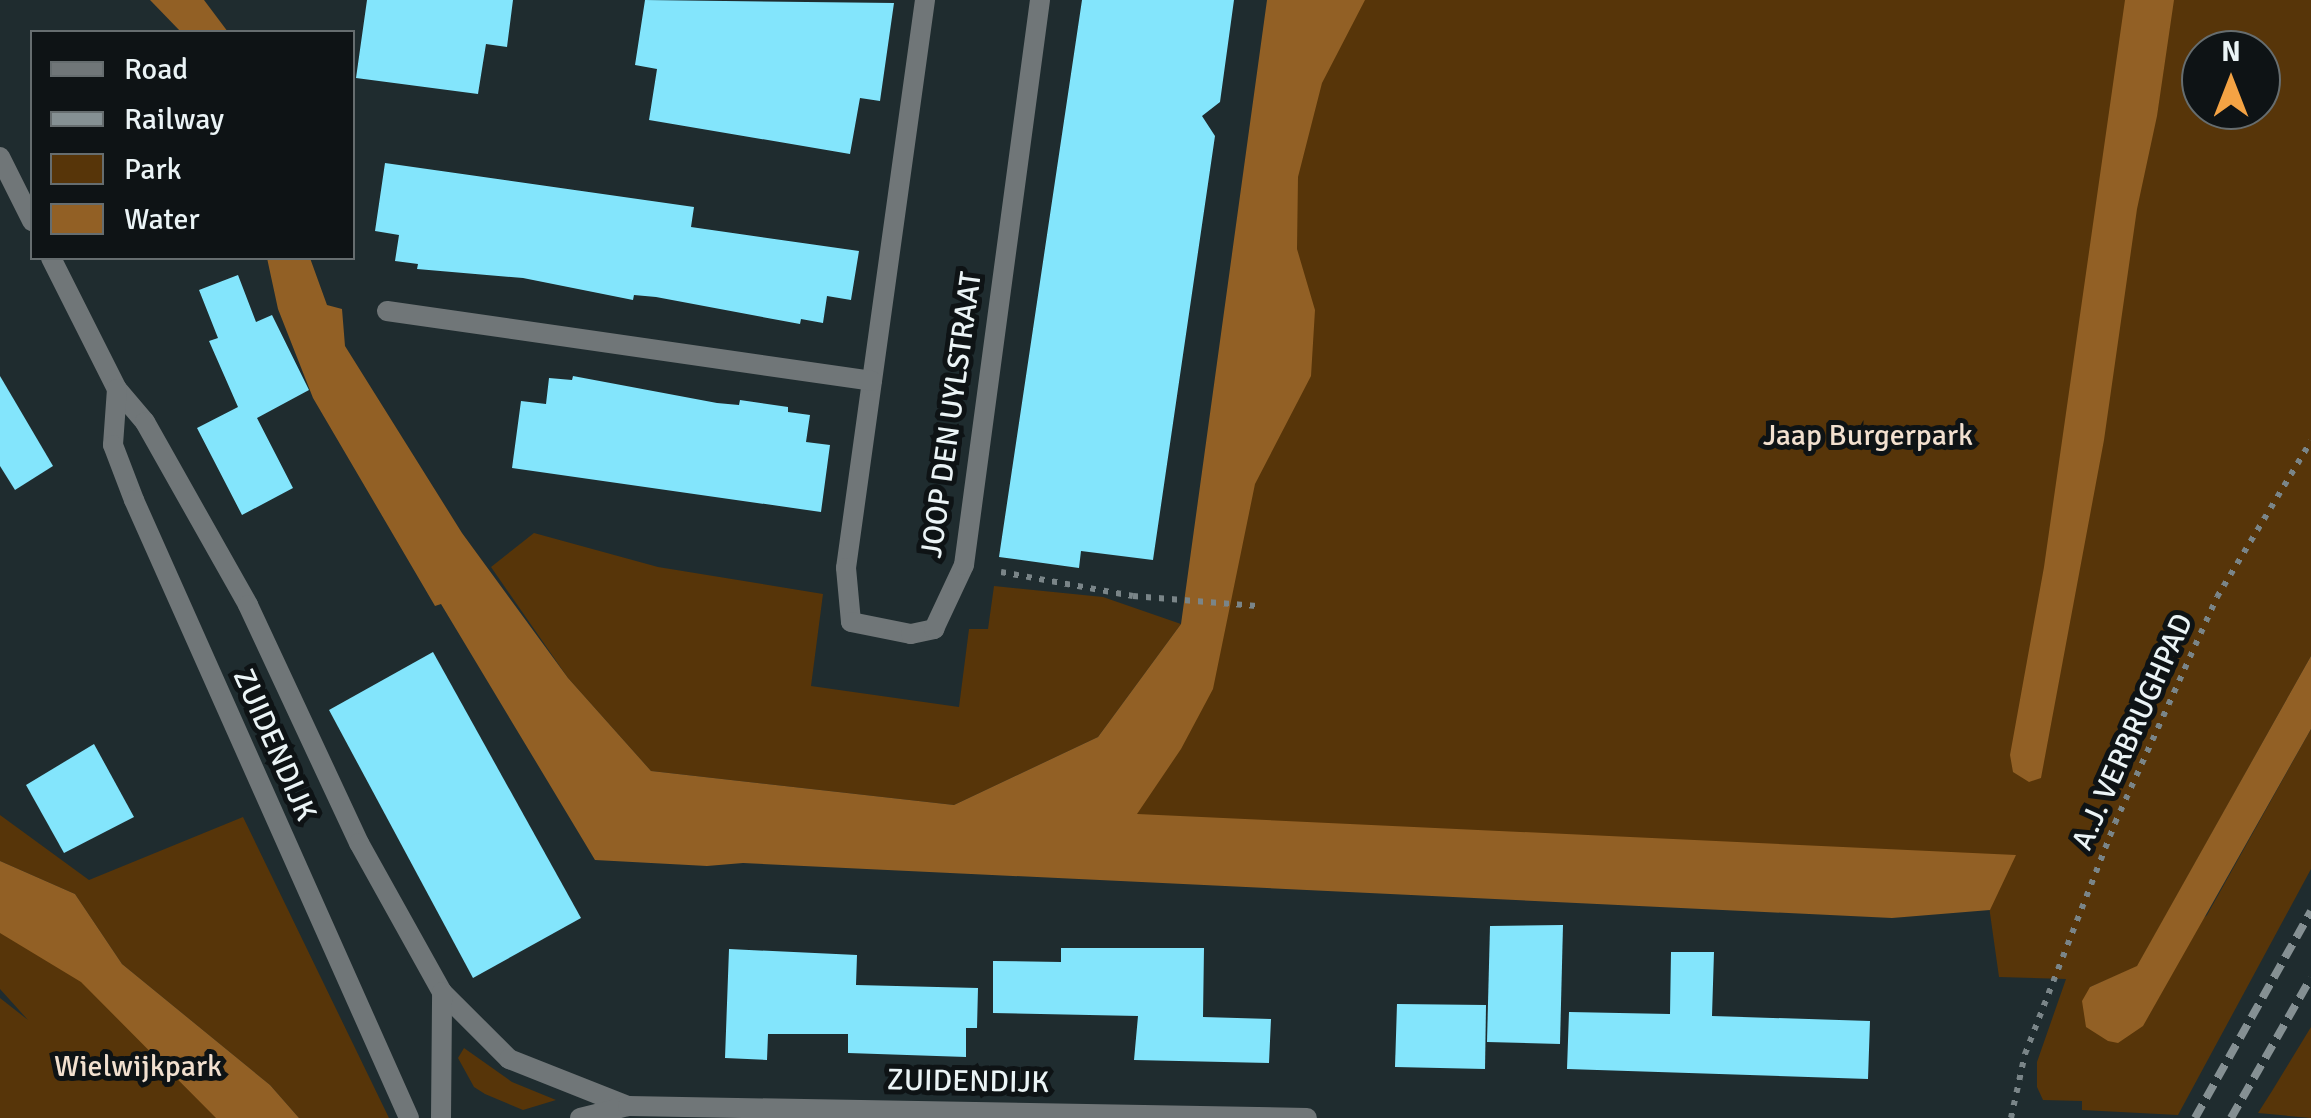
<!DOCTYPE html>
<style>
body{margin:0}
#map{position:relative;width:2311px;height:1118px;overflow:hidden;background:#1f2c2f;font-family:Signika,sans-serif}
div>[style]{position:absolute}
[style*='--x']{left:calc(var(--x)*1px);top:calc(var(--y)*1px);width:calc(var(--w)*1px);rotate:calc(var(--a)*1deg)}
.green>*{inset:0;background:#573509}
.water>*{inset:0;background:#926025}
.building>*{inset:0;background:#83e5fc}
.path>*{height:6px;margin-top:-3px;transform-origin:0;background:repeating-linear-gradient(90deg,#7a8588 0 5px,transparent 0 13px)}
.street>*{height:20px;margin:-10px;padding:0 10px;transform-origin:10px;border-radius:10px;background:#707678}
.rail>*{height:8px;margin-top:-4px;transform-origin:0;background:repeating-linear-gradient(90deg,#859093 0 15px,transparent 0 23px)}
span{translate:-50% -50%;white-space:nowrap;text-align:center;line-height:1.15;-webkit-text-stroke:10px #0e1315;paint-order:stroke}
.street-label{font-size:30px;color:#ebf4f6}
.park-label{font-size:30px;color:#f2e0cf}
.legend{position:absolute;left:30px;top:30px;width:325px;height:230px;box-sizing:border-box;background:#0e1315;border:2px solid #666d6f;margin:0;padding:12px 18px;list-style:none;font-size:30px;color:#ebf4f6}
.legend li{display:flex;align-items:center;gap:20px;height:50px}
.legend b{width:50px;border:2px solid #666d6f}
.north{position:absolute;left:2181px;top:30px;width:100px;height:100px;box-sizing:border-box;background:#0e1315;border:2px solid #666d6f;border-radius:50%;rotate:0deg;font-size:28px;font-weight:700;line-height:40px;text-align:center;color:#ebf4f6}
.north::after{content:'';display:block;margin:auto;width:35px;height:45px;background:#f4a344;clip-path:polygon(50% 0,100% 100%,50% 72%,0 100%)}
</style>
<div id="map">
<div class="green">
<div style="clip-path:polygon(evenodd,1299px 0,2311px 0,2311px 656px,2137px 967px,2090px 987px,2086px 1027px,2207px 915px,2311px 729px,2311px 869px,2178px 1115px,2082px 1110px,2082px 1101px,2043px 1100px,2037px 1087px,2037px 1062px,2066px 979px,1999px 977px,1985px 878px,1079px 826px,1191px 655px,1299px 0,2201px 50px,2261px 50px,2261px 110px,2201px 110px,2201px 50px)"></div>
<div style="clip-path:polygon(534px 533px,658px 567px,823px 594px,811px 686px,959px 707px,969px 629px,988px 629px,994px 586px,1103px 597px,1181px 624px,1098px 737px,954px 805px,651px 771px,568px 678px,491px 567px)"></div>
<div style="clip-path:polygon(0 815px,89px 880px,243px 817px,389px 1118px,299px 1118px,270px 1085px,122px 964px,75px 894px,0 861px)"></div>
<div style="clip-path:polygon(0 866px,252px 1118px,0 1118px,0 998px,28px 1020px,0 989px)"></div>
<div style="clip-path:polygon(2311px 1027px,2311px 1118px,2258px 1113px,2272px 1091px)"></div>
<div style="clip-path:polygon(464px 1048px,512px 1082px,556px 1100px,523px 1110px,485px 1094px,474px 1087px,458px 1058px)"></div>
</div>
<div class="water">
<div style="clip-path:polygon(150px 0,204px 0,228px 32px,181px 32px)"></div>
<div style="clip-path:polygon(1267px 0,1365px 0,1322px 83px,1298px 177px,1297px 249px,1315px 310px,1311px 376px,1255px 484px,1213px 689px,1181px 749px,1137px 814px,2016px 855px,1990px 910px,1892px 918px,743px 863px,707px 866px,595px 860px,441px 604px,435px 606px,313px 398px,278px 309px,267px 258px,310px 258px,327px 305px,342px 309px,345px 346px,462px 533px,568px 678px,651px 771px,954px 805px,1098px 737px,1181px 624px)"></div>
<div style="clip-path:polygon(2125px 0,2174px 0,2157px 116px,2137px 209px,2104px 440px,2041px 778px,2029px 782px,2013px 772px,2010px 755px,2044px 567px)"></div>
<div style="clip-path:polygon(2311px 656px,2311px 729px,2143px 1026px,2118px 1043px,2108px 1041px,2086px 1027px,2082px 1001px,2090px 987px,2137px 966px)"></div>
<div style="clip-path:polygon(0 861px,75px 894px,122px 964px,270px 1085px,299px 1118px,216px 1118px,81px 982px,0 933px)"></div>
</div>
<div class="building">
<div style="clip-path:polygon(367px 0,513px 0,507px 47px,486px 44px,478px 94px,356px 78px)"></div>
<div style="clip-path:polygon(645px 0,894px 3px,880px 101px,860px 98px,850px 154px,649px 120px,657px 69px,635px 65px)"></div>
<div style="clip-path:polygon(1082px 0,1234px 0,1220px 102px,1202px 116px,1215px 136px,1153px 560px,1081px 551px,1079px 568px,999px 557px)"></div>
<div style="clip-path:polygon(385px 163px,694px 207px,691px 227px,859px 251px,851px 300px,827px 296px,823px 323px,801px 319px,800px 324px,656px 297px,634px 295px,633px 300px,523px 278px,417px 269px,418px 264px,395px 261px,399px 235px,375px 231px)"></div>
<div style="clip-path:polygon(238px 275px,256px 322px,272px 315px,309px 390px,257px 418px,293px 488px,242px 515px,197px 428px,238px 407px,209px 341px,218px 338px,199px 290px)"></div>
<div style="clip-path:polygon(0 376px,53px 466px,15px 490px,0 466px)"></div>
<div style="clip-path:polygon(573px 376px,717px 403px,739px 405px,740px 400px,788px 407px,788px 412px,810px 415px,806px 442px,830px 445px,821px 512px,512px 468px,521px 401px,546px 404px,549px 378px,572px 380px)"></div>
<div style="clip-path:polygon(433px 652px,581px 918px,473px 978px,329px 710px)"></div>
<div style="clip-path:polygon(94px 744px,134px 817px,64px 853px,26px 785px)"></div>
<div style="clip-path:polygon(1563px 925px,1560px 1044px,1487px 1042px,1490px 926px)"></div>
<div style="clip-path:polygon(1061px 948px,1204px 948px,1203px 1017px,1271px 1019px,1269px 1063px,1134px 1060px,1138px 1016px,993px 1013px,993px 961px,1061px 962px)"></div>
<div style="clip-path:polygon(729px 949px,857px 955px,856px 985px,978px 988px,977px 1028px,966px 1028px,966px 1057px,848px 1053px,848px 1034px,768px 1034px,767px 1060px,725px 1058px)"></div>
<div style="clip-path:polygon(1671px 952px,1714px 952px,1712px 1016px,1870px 1021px,1868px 1079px,1567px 1069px,1569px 1012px,1670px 1014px)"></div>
<div style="clip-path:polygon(1397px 1004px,1486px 1005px,1485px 1069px,1395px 1067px)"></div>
</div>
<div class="path">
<div style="--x:1001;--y:572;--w:134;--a:10.3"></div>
<div style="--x:1133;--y:596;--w:124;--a:4.6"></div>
<div style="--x:2011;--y:1118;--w:66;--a:-77.7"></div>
<div style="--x:2025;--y:1054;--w:248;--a:-68.7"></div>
<div style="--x:2115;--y:823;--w:248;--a:-65.7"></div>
<div style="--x:2217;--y:597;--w:182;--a:-58.9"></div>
</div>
<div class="street">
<div style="--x:925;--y:0;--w:573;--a:97.92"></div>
<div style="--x:846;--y:568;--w:54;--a:84.7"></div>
<div style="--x:851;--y:622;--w:61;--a:11.3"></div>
<div style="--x:911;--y:634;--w:24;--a:-12"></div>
<div style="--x:934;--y:629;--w:71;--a:-64.9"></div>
<div style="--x:964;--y:565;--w:570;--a:-82.34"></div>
<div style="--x:0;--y:157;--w:72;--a:63.4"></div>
<div style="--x:51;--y:258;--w:147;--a:63.3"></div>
<div style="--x:117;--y:389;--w:43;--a:49.7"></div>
<div style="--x:145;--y:422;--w:210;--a:60.6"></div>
<div style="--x:248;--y:605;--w:263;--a:65"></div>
<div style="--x:359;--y:843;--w:171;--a:60.9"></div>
<div style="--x:442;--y:992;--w:95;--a:45"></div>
<div style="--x:509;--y:1059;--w:128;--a:21.6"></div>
<div style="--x:387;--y:311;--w:490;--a:8.2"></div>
<div style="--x:117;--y:389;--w:56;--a:94.1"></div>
<div style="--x:113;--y:445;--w:59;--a:69.1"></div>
<div style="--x:134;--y:500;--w:676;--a:66.01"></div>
<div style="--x:441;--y:1118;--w:126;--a:-89.5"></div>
<div style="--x:580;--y:1118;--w:49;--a:-14"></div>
<div style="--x:628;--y:1106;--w:679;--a:1.01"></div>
</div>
<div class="rail">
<div style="--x:2195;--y:1118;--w:237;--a:-60.7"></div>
<div style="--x:2231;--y:1118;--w:161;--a:-60.3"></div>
</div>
<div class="street-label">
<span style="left:952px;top:415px;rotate:-82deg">JOOP DEN UYLSTRAAT</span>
<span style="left:2133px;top:732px;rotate:-66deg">A.J. VERBRUGHPAD</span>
<span style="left:274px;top:745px;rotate:66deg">ZUIDENDIJK</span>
<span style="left:968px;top:1082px;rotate:1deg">ZUIDENDIJK</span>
</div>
<div class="park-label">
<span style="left:1868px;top:436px">Jaap Burgerpark</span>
<span style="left:138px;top:1067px">Wielwijkpark</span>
</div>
<ul class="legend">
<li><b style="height:12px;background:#707678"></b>Road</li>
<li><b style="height:12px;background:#859093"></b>Railway</li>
<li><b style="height:28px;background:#573509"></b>Park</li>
<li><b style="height:28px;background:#926025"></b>Water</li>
</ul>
<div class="north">N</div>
</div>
